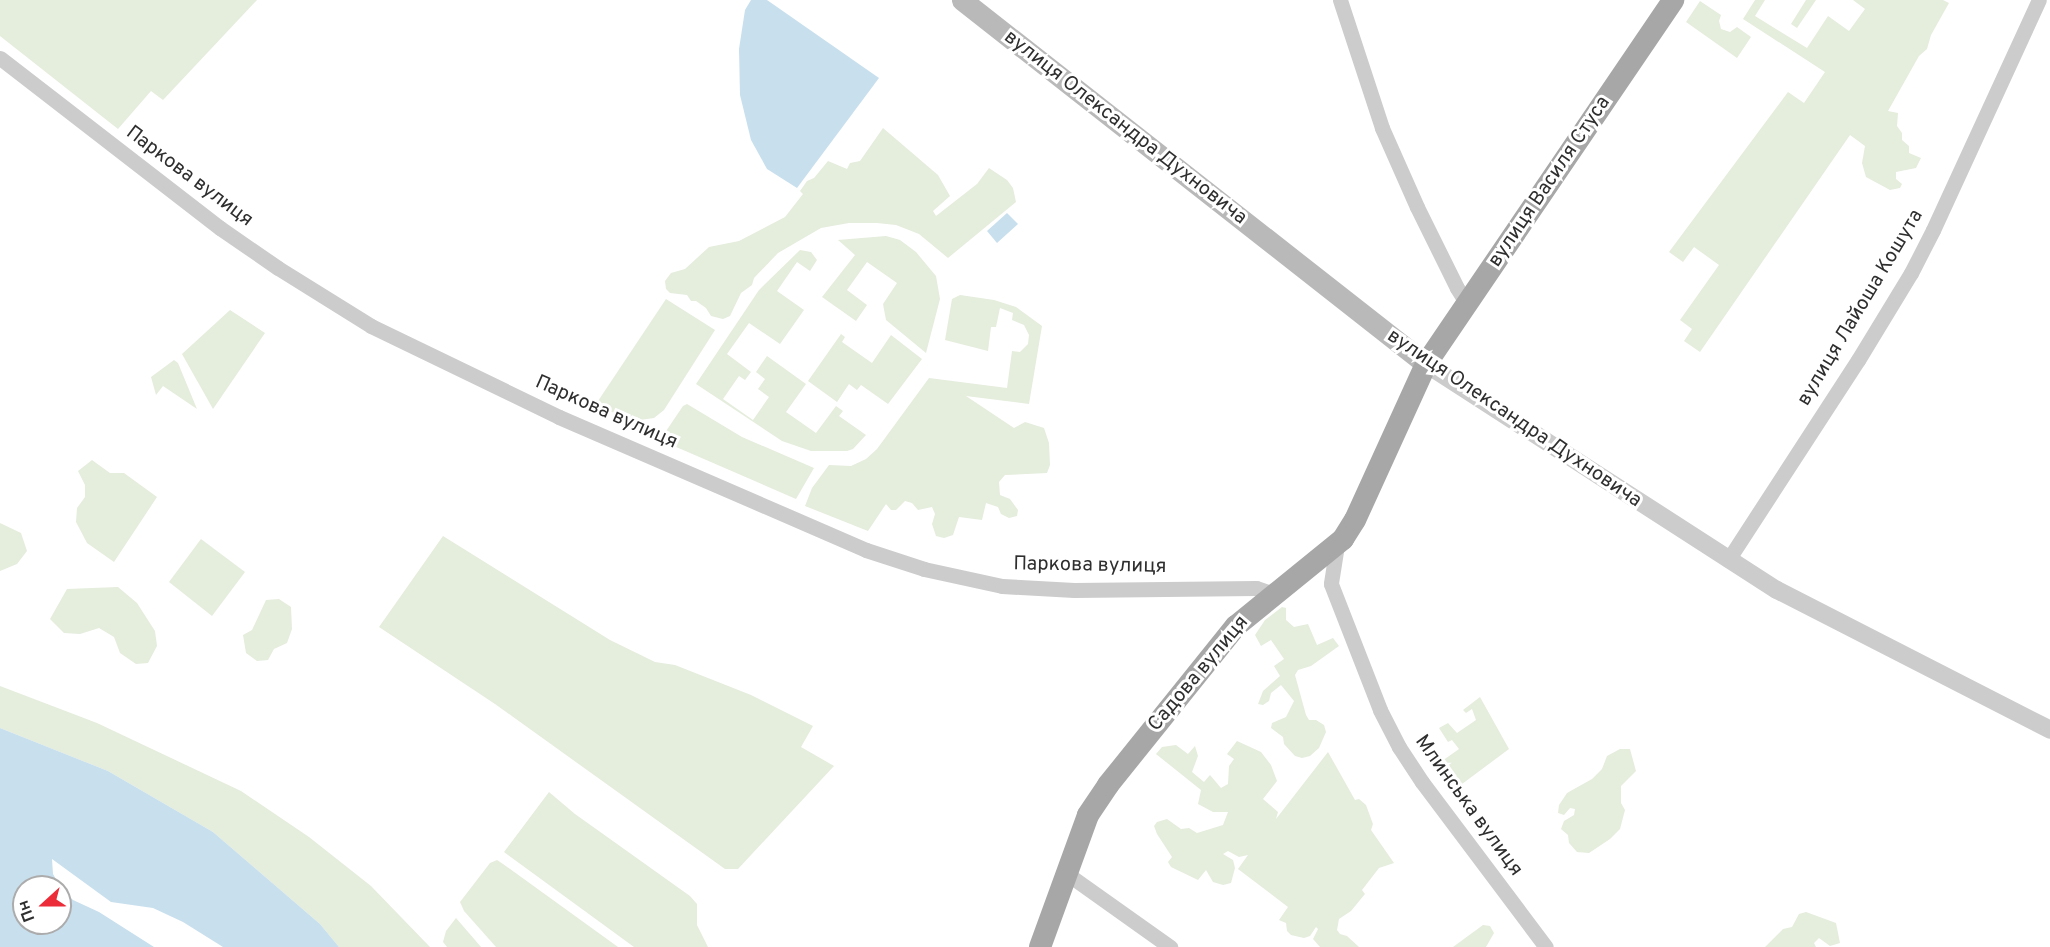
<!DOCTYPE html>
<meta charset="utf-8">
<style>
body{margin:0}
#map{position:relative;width:2050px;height:947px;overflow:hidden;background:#fff;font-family:Overpass,sans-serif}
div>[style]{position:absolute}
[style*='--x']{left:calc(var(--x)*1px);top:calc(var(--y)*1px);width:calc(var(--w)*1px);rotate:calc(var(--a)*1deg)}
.green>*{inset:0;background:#e5eddd}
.water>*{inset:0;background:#c8dfed}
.minor>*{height:15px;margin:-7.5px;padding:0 7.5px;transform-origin:7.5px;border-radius:7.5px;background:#ccc}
.tertiary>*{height:18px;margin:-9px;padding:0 9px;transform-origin:9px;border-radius:9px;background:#ccc}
.secondary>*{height:21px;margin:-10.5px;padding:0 10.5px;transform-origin:10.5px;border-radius:10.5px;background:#b9b9b9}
.primary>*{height:22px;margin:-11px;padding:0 11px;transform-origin:11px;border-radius:11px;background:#a7a7a7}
span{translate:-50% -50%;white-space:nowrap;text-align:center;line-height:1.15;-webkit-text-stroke:6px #fff;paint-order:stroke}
.street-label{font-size:20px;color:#2f2f2f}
.north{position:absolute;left:12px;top:875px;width:60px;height:60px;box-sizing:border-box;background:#fff;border:2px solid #acacac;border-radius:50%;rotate:249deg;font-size:16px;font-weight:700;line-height:24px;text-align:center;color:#2f2f2f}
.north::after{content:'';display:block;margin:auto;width:21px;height:27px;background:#ec2c38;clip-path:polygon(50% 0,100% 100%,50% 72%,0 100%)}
</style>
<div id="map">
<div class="green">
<div style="clip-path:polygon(0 0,257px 0,163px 100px,151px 91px,118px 129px,0 36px)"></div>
<div style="clip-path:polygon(1755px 0,1765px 0,1755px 16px,1807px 48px,1828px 16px,1849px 31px,1865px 9px,1853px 0,1943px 0,1949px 3px,1931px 35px,1927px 49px,1919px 56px,1888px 111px,1898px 113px,1897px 126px,1902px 133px,1902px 140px,1909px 146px,1909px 153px,1921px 158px,1916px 168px,1896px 172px,1896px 179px,1902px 184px,1900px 188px,1890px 190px,1866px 177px,1862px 163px,1865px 146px,1850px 135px,1700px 352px,1684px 341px,1692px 329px,1680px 320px,1719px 265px,1694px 247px,1683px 262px,1669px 252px,1788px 92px,1804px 103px,1825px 72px,1743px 19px)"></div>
<div style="clip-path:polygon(1806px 0,1816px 0,1797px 28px,1791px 24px)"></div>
<div style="clip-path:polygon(1700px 1px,1721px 15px,1719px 21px,1721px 29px,1730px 32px,1737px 27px,1751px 37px,1737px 58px,1686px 22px)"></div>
<div style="clip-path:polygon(883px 128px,938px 175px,950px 196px,933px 211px,936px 216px,977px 184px,989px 168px,1007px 180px,1013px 188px,1016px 202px,948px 258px,919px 234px,896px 225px,877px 223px,849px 223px,821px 228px,778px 253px,754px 278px,752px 285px,741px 293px,730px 316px,723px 319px,711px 316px,706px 308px,696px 301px,691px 301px,687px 295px,670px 293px,666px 289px,665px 281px,671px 273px,685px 269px,709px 247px,739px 241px,785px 217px,803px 194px,800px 191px,807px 181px,814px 178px,828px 161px,847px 169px,850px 163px,860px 161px)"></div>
<div style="clip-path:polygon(886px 236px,900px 240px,916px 252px,936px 276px,940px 299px,926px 353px,886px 320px,883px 304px,897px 283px,867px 262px,847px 290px,867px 305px,856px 321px,822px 297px,855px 255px,838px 240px)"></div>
<div style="clip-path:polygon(800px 250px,811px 252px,817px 260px,810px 271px,797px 262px,777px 291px,804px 310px,780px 344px,749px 323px,727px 354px,751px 372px,745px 380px,739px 376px,723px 399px,753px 420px,769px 397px,758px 389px,765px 379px,756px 372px,767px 356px,806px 384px,786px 412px,816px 433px,836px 406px,843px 411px,839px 416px,866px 435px,853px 449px,847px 451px,811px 451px,782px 441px,696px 384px,759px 290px)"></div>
<div style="clip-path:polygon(960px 295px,994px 300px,1016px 307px,1042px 326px,1029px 404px,966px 396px,1014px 428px,1025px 422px,1044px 428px,1049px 443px,1050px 465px,1047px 473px,1005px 475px,999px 482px,1000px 495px,1010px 499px,1018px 510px,1017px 516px,1009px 518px,1001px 514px,998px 507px,986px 503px,982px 520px,959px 517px,953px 535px,944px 538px,936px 536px,932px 524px,935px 514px,932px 507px,918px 510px,912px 503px,905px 501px,896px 510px,891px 510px,886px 504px,868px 531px,805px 506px,812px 488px,829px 465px,851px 466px,866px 459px,877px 449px,929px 378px,1007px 388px,1012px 351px,1020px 352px,1028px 344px,1029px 335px,1024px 325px,1012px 320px,1013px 313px,1000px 308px,996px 327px,991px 327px,988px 351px,945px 340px,952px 299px)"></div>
<div style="clip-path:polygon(666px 299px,715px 330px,664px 410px,654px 418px,640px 420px,594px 407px)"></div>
<div style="clip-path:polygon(230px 310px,265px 333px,213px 409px,182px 354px)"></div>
<div style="clip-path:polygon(841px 334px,845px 337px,842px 342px,872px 363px,891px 335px,922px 359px,888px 404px,861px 385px,857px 390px,849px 384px,837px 402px,808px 381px)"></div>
<div style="clip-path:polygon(174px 360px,178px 363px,197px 409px,163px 386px,156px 395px,151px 377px)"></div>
<div style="clip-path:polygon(687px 404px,742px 437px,814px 468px,796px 499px,660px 440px,683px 406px)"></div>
<div style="clip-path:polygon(92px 460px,110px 473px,124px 473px,157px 497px,114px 562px,87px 543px,76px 522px,77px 508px,85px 497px,85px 485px,78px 471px)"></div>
<div style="clip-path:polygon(0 523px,21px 533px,27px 551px,17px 564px,0 571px)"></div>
<div style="clip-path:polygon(443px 536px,610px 640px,655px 662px,675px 665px,751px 695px,813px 726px,801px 747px,834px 766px,738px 869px,725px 869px,495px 704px,379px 627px)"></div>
<div style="clip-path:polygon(201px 539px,245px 572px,212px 616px,169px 582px)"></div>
<div style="clip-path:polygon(118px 587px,137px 603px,155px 631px,157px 646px,148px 663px,136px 664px,120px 653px,114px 637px,99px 628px,80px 634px,64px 633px,50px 619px,67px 589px)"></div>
<div style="clip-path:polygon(279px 599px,291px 607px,292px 629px,287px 643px,274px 649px,268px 660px,257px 661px,246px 653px,243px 635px,252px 630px,266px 600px)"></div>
<div style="clip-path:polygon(1282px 607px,1286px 608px,1286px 620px,1294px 627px,1308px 624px,1317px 645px,1333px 638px,1339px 646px,1311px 666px,1298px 670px,1295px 675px,1306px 715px,1309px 720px,1316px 720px,1324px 725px,1326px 732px,1319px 748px,1310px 756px,1302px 758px,1295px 756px,1284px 744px,1283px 737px,1271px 728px,1272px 723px,1286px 717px,1294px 701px,1281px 685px,1271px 693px,1269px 701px,1263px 705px,1258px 704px,1263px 691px,1280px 676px,1274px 666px,1284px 659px,1271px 640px,1261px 646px,1255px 635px,1265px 620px)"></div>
<div style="clip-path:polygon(0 686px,97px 723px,241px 791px,309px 837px,371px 886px,430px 947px,339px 947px,320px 924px,213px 832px,108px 771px,0 728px)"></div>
<div style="clip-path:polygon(1480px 697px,1509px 749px,1462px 784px,1465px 788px,1456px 795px,1435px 766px,1459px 749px,1452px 740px,1448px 742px,1439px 728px,1448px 723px,1457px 733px,1476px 720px,1472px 709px,1466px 713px,1463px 710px)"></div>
<div style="clip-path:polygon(1237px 741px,1261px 752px,1271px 765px,1277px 781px,1263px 799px,1278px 812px,1276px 819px,1328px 752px,1355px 800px,1359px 799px,1366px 805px,1373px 824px,1371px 830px,1394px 863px,1379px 868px,1362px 890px,1365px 894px,1351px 911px,1339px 919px,1337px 930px,1340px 934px,1347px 936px,1359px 947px,1320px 947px,1313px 939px,1318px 929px,1316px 927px,1310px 936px,1304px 938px,1291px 935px,1287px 931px,1286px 923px,1279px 920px,1288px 907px,1238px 869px,1248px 855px,1239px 857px,1228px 851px,1223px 854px,1233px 860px,1235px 868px,1231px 883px,1223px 885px,1213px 882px,1206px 870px,1198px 880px,1171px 867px,1168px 862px,1172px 857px,1157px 834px,1154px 826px,1157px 822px,1167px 819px,1181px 829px,1189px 828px,1197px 833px,1223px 825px,1228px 812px,1213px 812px,1198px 804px,1201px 790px,1156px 754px,1162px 747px,1176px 745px,1188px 754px,1195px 746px,1198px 756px,1192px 772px,1204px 782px,1210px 775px,1221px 788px,1228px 784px,1229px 766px,1234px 759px,1227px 754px)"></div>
<div style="clip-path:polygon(1620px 749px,1630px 749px,1636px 771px,1621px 786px,1621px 803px,1625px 810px,1620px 829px,1610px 839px,1589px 853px,1577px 852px,1569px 843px,1568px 835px,1561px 829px,1564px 821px,1574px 815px,1575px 809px,1570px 808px,1564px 815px,1558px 813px,1559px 805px,1567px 793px,1592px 779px,1602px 769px,1607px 756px)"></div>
<div style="clip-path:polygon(549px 792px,575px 814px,690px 896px,697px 904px,697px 925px,708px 947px,634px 947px,504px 852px)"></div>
<div style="clip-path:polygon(497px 860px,503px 864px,618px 947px,496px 947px,464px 911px,460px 902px,490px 863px)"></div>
<div style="clip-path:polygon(1806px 912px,1836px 923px,1840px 943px,1830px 946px,1819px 938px,1814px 943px,1816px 947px,1765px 947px,1783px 929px,1792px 927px,1799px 914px)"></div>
<div style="clip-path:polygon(456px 918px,475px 940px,481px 947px,447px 947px,443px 942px,446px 931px)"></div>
<div style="clip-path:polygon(1483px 925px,1490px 926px,1494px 933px,1486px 947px,1453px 947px)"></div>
</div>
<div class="water">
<div style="clip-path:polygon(751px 0,767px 0,879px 78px,797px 188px,767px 169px,751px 140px,740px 95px,739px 49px,745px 10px)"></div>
<div style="clip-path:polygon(1007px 213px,1018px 224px,997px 243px,987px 231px)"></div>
<div style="clip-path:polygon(evenodd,0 728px,108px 771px,213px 832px,320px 924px,339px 947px,223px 947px,183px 922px,153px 908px,111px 902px,52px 859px,53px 874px,62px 890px,73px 900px,99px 912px,154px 947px,0 947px,0 728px,24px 887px,60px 887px,60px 923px,24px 923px,24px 887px)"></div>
</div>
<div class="minor">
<div style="--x:1340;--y:0;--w:135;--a:71.8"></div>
<div style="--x:1382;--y:128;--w:86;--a:66.1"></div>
<div style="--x:1417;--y:207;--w:90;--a:63.7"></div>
<div style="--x:1457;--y:288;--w:19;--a:58"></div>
<div style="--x:0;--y:58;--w:278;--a:37.7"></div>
<div style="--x:220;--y:228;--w:70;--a:34.6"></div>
<div style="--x:278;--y:268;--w:110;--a:31.9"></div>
<div style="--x:371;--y:326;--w:209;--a:25.8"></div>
<div style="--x:559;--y:417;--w:335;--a:23.4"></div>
<div style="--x:866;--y:550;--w:61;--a:18.1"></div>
<div style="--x:924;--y:569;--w:80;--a:12.3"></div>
<div style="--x:1002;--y:586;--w:72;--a:3.2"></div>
<div style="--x:1074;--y:590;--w:182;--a:-0.6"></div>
<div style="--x:1256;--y:588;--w:19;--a:18"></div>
<div style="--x:1337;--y:545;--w:39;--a:99"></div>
<div style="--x:1331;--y:584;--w:135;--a:68.7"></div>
<div style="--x:1380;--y:710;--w:42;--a:62.8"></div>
<div style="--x:1399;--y:747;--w:42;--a:56.7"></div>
<div style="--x:1422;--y:782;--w:206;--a:53.1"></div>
<div style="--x:1728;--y:560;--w:239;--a:-57"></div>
<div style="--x:1858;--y:360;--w:102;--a:-58.7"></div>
<div style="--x:1911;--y:273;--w:48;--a:-62.9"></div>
<div style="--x:1933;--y:230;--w:253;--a:-65.3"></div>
<div style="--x:1066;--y:873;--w:128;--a:35.4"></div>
</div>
<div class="tertiary">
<div style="--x:1426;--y:364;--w:417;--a:32.8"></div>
<div style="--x:1777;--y:590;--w:307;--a:27.1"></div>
</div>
<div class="secondary">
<div style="--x:962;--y:0;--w:590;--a:38.11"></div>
</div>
<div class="primary">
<div style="--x:1040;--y:947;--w:140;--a:-70"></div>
<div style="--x:1088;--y:815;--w:36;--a:-56"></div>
<div style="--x:1108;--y:785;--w:204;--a:-51.2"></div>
<div style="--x:1236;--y:626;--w:138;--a:-39.1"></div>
<div style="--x:1343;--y:539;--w:22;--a:-58"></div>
<div style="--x:1355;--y:520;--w:171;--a:-65.5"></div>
<div style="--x:1426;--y:364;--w:440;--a:-55.8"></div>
</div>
<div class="street-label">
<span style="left:1125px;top:128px;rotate:38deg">вулиця Олександра Духновича</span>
<span style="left:189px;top:177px;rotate:37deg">Паркова вулиця</span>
<span style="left:1550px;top:182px;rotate:-56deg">вулиця Василя Стуса</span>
<span style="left:1861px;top:308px;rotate:-59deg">вулиця Лайоша Кошута</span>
<span style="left:606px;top:413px;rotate:24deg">Паркова вулиця</span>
<span style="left:1514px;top:419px;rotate:34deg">вулиця Олександра Духновича</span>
<span style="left:1090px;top:566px;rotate:1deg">Паркова вулиця</span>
<span style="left:1199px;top:674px;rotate:-50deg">Садова вулиця</span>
<span style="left:1468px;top:806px;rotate:54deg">Млинська вулиця</span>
</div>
<div class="north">Пн</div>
</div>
